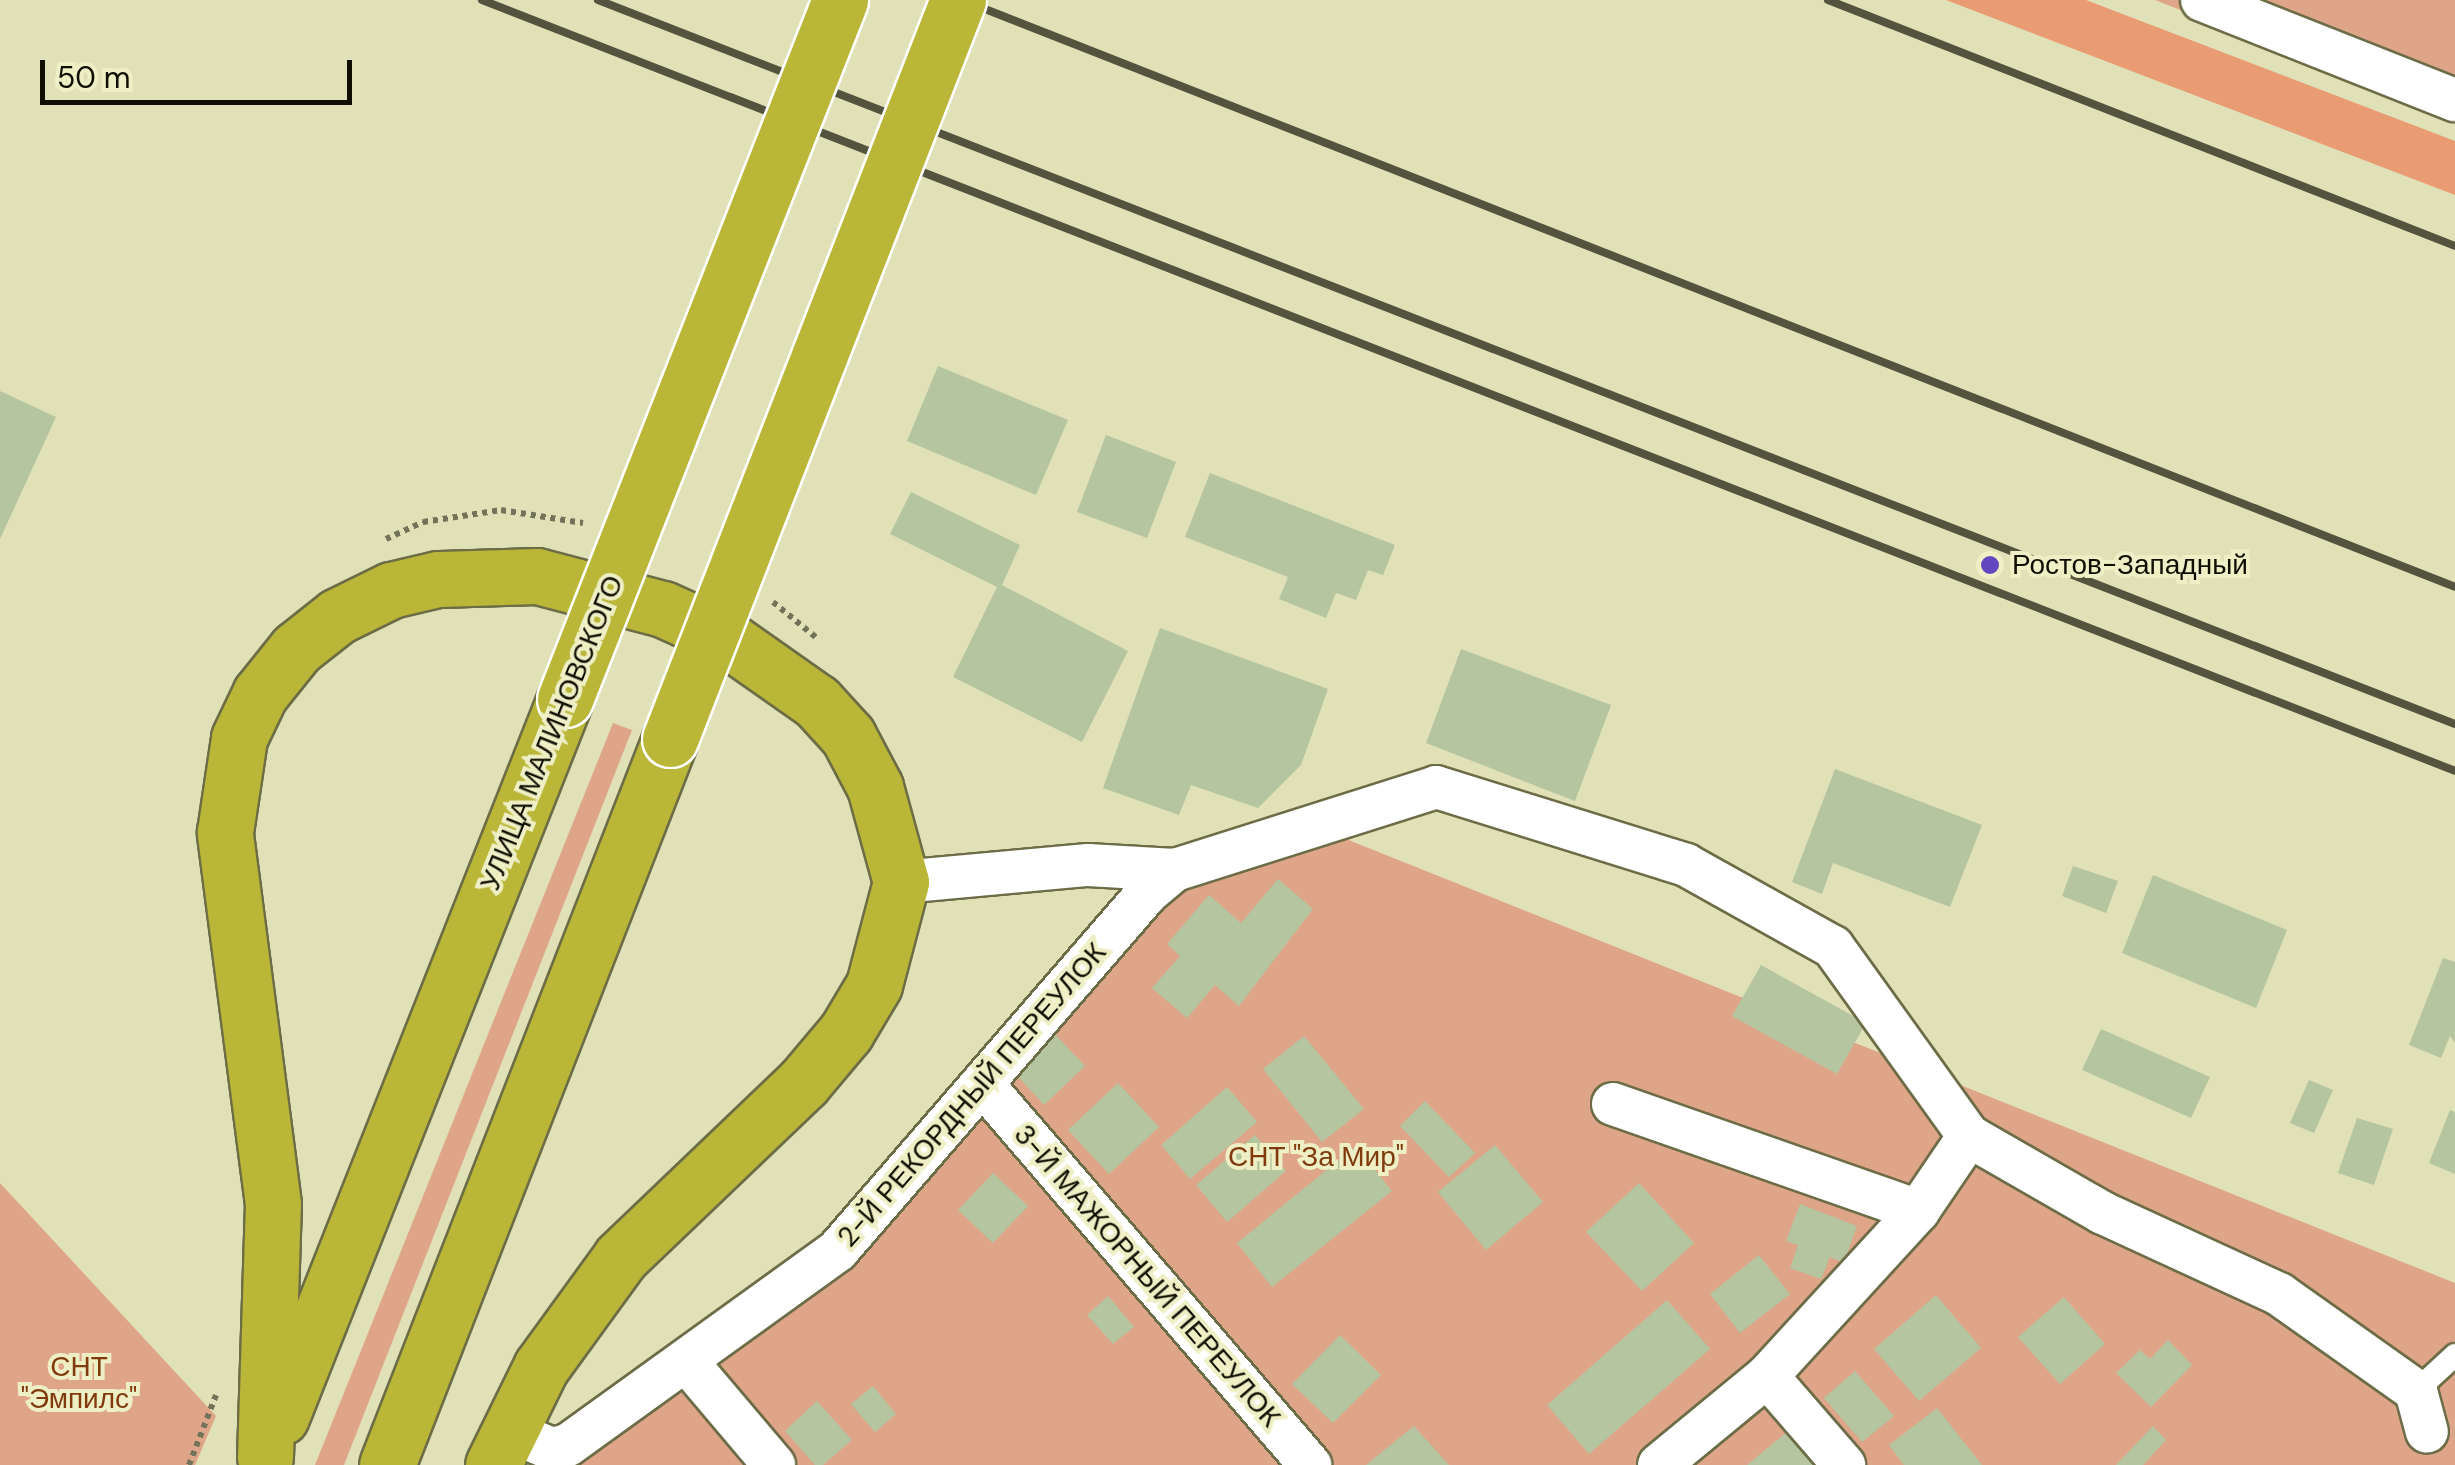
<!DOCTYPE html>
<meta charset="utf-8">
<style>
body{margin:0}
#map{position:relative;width:2455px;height:1465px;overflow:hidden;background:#e1e1b8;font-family:"DM Sans",sans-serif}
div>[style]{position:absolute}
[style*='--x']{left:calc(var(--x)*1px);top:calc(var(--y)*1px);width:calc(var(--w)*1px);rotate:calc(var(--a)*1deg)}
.green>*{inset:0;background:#dfa589}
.forest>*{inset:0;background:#e99b73}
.building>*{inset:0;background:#b4c5a0}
.path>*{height:6px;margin-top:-3px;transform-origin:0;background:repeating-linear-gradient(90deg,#737359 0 5px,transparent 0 10px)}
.roads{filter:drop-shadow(2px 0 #6c6c46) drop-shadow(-2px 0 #6c6c46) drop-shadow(0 2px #6c6c46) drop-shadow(0 -2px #6c6c46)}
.lane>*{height:22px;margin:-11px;padding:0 11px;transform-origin:11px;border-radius:11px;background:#fff}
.street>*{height:42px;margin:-21px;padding:0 21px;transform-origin:21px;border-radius:21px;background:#fff}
.highway>*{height:55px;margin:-27.5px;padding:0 27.5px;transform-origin:27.5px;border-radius:27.5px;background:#bab637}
.rail>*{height:8px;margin:-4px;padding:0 4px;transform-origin:4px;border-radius:4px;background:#54533e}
.bridges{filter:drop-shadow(2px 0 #fff) drop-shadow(-2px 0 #fff) drop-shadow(0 2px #fff) drop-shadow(0 -2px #fff)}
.highway-bridge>*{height:55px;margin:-27.5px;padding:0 27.5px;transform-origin:27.5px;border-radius:27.5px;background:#bab637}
.dots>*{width:28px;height:28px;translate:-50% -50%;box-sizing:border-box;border:5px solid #eeefc5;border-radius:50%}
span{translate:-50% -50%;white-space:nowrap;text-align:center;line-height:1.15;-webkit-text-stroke:8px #eeefc5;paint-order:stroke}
.poi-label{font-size:28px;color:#0f0e02}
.left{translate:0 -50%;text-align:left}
.street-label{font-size:28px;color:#0f0e02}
.park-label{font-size:28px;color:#803a0d}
.scale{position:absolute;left:40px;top:60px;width:312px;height:45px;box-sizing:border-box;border:5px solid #0f0e02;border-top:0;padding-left:12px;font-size:30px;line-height:35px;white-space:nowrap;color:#0f0e02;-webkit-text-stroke:8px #eeefc5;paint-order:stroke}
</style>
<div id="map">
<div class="green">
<div style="clip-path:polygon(2155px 0,2455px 0,2455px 118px)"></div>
<div style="clip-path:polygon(613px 723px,632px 730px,344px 1465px,315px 1465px)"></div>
<div style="clip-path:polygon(1296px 819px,2455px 1283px,2455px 1465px,564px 1465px,837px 1233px,1174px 856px)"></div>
<div style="clip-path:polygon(0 1183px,216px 1416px,195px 1465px,0 1465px)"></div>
</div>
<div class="forest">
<div style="clip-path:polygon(1946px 0,2086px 0,2455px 141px,2455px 195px)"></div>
</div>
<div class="building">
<div style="clip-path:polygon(938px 366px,1068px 420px,1036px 495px,907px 441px)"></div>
<div style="clip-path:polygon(0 391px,56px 417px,0 539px)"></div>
<div style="clip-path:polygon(1106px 435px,1176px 462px,1147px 538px,1077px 512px)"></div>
<div style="clip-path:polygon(1210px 473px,1395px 545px,1383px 575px,1368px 570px,1356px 600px,1336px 593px,1326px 618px,1279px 599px,1288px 577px,1185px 537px)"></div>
<div style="clip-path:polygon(911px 492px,1020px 545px,1002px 585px,1128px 651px,1082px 742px,953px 677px,997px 587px,890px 534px)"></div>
<div style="clip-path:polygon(1160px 628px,1328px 689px,1301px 765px,1258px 808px,1191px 785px,1179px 815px,1103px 788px)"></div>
<div style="clip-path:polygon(1461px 649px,1611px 705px,1575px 801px,1426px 743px)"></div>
<div style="clip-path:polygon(1835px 769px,1982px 825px,1950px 907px,1833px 863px,1822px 894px,1792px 882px)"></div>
<div style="clip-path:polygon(2073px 866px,2118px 881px,2106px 913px,2062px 896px)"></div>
<div style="clip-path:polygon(2153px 875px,2287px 930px,2256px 1008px,2122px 953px)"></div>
<div style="clip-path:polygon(1278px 879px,1313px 909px,1239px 1006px,1215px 985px,1187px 1018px,1152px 988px,1180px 956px,1167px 944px,1209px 895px,1241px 923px)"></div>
<div style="clip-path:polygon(2443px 958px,2455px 962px,2455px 1043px,2450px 1036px,2441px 1058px,2409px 1045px)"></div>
<div style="clip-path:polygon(1761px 965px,1866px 1023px,1837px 1074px,1732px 1016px)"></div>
<div style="clip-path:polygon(2101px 1029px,2210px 1077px,2191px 1118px,2082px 1070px)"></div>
<div style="clip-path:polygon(1053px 1032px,1085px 1066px,1044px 1105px,1012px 1070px)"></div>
<div style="clip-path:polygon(1304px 1036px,1364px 1109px,1322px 1142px,1263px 1069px)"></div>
<div style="clip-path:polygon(2309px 1080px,2333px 1090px,2314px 1133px,2290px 1123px)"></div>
<div style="clip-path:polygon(1118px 1083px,1159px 1127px,1109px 1174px,1068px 1130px)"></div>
<div style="clip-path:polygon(1227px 1087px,1257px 1122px,1190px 1179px,1161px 1145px)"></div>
<div style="clip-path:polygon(1425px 1101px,1475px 1153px,1449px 1177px,1400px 1126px)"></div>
<div style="clip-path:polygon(2450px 1110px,2455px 1112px,2455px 1174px,2429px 1163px)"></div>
<div style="clip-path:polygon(2357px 1118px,2393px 1129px,2374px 1185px,2338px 1173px)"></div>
<div style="clip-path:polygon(1255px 1135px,1286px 1171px,1227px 1222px,1196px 1185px)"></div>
<div style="clip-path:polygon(1495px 1145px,1543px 1202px,1486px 1250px,1438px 1192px)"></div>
<div style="clip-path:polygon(1356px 1146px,1392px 1191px,1272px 1287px,1237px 1243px)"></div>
<div style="clip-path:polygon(993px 1173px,1028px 1206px,993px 1243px,958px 1210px)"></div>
<div style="clip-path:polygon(1639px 1183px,1694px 1243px,1642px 1291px,1586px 1232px)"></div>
<div style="clip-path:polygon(1800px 1204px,1857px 1226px,1844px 1263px,1830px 1257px,1821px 1279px,1790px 1268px,1798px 1245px,1786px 1241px)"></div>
<div style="clip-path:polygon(1759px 1255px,1790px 1294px,1740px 1333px,1710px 1294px)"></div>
<div style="clip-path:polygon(1936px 1295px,1981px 1348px,1919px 1401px,1874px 1349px)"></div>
<div style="clip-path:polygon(1108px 1296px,1134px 1327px,1113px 1344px,1087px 1315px)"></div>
<div style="clip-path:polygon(2064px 1297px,2105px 1344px,2060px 1384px,2018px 1337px)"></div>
<div style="clip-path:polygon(1667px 1300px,1710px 1349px,1589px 1454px,1547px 1405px)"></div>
<div style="clip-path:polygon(1340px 1335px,1381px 1375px,1333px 1423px,1292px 1384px)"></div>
<div style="clip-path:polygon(2168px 1340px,2192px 1365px,2151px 1407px,2116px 1373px,2140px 1350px,2150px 1359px)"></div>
<div style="clip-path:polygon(1855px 1371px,1894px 1416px,1862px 1442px,1824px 1398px)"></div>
<div style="clip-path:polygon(873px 1386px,896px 1414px,875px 1432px,851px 1404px)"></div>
<div style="clip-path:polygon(817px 1401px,852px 1440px,823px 1465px,815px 1465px,785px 1431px)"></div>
<div style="clip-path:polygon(1937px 1408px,1982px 1465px,1904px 1465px,1889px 1445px)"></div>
<div style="clip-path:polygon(1414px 1426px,1449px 1465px,1366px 1465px)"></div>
<div style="clip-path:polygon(2153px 1426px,2166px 1440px,2143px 1465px,2116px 1465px)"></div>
<div style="clip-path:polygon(1787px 1432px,1814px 1465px,1747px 1465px)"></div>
</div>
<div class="path">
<div style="--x:386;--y:539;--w:41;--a:-24.7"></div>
<div style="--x:423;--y:522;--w:79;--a:-8.7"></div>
<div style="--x:501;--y:510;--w:83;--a:9"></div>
<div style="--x:773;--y:602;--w:58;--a:39.4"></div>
<div style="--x:189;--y:1465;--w:75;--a:-68.9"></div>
</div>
<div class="roads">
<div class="lane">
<div style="--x:2416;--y:1391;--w:53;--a:-42.7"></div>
</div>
<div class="street">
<div style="--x:2202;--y:0;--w:272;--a:21.6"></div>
<div style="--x:901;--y:882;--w:188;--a:-5.2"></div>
<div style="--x:1088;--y:865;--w:87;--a:3.3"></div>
<div style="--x:1175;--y:870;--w:274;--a:-17.6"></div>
<div style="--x:1436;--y:787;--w:262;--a:17.3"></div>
<div style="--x:1686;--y:865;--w:168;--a:29.2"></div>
<div style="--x:1833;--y:947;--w:233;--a:54.3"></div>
<div style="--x:1969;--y:1136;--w:155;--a:29.9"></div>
<div style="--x:2103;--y:1213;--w:194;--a:24.7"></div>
<div style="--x:2279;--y:1294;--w:168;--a:35.3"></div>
<div style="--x:2416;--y:1391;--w:42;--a:75"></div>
<div style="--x:985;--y:1087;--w:499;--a:49.3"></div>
<div style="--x:1613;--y:1104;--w:323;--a:19.3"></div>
<div style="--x:687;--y:1362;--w:135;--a:49.8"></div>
<div style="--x:1767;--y:1376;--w:118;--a:49.1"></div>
<div style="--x:507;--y:1430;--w:49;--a:22.9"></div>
<div style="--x:552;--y:1449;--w:16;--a:-14"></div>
<div style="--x:568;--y:1445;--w:333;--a:-35.8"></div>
<div style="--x:838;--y:1250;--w:471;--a:-49.1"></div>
<div style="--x:1146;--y:894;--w:38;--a:-40"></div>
<div style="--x:1659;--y:1465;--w:140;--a:-39.5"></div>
<div style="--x:1767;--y:1376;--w:224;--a:-47.5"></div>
<div style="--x:1918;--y:1211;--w:91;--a:-55.8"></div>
</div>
<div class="highway">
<div style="--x:281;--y:1417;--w:772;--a:-68.42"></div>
<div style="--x:265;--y:1457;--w:253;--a:-88.2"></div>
<div style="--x:273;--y:1204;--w:375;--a:-97.4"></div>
<div style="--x:225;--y:832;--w:95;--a:-81.5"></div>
<div style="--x:239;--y:738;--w:49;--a:-64.5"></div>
<div style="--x:260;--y:694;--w:58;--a:-51.3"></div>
<div style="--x:296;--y:649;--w:53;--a:-38.2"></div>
<div style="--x:338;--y:616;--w:59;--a:-26.1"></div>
<div style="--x:391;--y:590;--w:48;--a:-13.2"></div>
<div style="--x:438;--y:579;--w:99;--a:-1.7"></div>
<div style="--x:537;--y:576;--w:130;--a:14.7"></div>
<div style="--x:663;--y:609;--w:66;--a:24.2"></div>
<div style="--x:723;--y:636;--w:115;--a:35.1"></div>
<div style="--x:817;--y:702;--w:46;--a:47.6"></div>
<div style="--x:848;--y:736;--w:58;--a:62.1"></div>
<div style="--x:875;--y:787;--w:98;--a:74.7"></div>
<div style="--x:901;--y:882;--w:106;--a:104.7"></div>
<div style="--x:874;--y:985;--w:55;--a:120.8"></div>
<div style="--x:846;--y:1032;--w:67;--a:130.1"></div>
<div style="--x:803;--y:1083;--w:252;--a:136.3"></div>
<div style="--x:621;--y:1257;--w:136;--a:126"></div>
<div style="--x:541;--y:1367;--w:109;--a:116.1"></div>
<div style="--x:387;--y:1465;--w:779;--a:-68.7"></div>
</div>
</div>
<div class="rail">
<div style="--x:482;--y:0;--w:2118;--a:21.34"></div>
<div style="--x:598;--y:0;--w:1993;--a:21.3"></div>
<div style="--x:962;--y:0;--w:1604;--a:21.46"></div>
<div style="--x:1828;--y:0;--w:674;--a:21.42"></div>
</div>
<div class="bridges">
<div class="highway-bridge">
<div style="--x:565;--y:699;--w:751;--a:-68.52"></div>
<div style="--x:670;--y:739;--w:793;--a:-68.71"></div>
</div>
</div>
<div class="dots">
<div style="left:1990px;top:565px;background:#6148c1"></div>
</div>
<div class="poi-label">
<span class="left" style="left:2012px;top:565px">Ростов-Западный</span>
</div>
<div class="street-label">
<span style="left:552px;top:733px;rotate:-68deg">УЛИЦА МАЛИНОВСКОГО</span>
<span style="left:972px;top:1095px;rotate:-49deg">2-Й РЕКОРДНЫЙ ПЕРЕУЛОК</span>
<span style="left:1147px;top:1276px;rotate:49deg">3-Й МАЖОРНЫЙ ПЕРЕУЛОК</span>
</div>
<div class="park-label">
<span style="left:1316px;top:1157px">СНТ "За Мир"</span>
<span style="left:79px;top:1383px">СНТ<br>"Эмпилс"</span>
</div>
<div class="scale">50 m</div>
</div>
